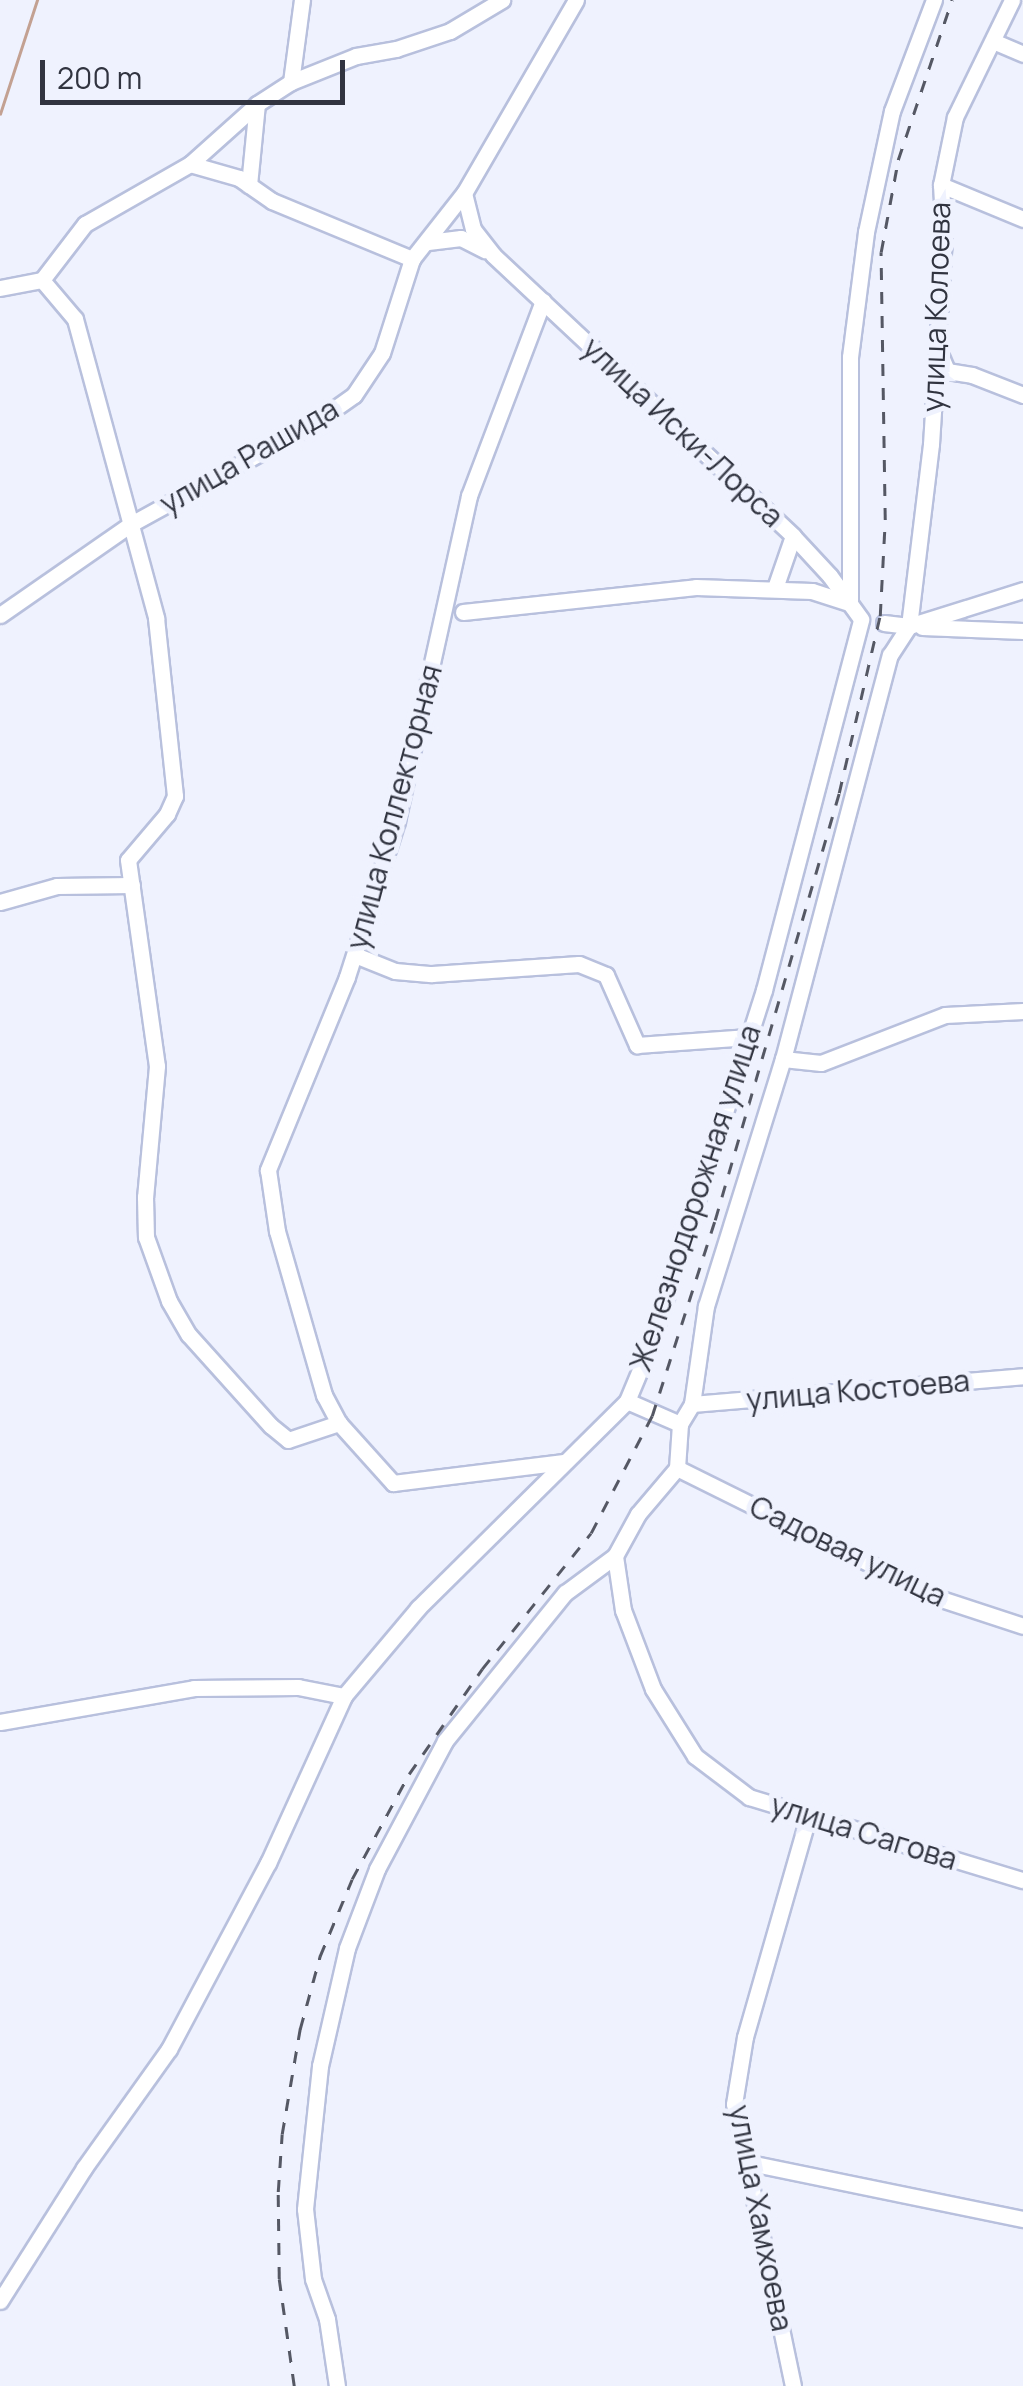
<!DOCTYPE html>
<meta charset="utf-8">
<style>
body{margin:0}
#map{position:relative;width:1023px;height:2386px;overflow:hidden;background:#eff2fe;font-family:Manrope,sans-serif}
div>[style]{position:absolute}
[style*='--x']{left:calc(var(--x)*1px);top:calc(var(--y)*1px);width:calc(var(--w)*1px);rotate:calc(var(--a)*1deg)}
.stream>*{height:2.5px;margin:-1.25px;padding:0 1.25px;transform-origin:1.25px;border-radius:1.25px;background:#c3a192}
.roads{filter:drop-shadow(2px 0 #b8c0dd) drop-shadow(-2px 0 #b8c0dd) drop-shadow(0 2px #b8c0dd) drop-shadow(0 -2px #b8c0dd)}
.minor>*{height:15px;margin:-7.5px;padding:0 7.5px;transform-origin:7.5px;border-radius:7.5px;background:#fff}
.rail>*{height:2.5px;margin-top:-1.25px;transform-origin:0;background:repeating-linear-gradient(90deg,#555864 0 12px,transparent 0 24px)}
span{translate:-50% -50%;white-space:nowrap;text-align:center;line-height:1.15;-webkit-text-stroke:10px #eff2fe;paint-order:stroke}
.street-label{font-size:30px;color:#313440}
.scale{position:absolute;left:40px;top:60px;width:305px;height:45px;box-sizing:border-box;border:5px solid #313440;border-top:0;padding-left:12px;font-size:30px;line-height:35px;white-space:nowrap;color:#313440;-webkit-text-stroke:8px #eff2fe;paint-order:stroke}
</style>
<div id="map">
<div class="stream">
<div style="--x:0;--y:114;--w:120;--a:-72"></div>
</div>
<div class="roads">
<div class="minor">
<div style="--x:576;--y:0;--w:223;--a:120.1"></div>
<div style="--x:464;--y:193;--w:37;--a:76"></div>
<div style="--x:473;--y:229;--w:33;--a:52"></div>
<div style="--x:493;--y:255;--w:411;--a:43.1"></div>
<div style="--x:793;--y:536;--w:54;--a:47.2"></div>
<div style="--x:830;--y:576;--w:53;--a:54.2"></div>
<div style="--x:993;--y:41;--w:33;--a:23"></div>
<div style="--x:291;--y:82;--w:83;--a:-82.4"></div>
<div style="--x:190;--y:164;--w:51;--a:15.9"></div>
<div style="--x:239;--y:178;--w:40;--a:34.9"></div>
<div style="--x:272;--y:201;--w:152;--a:22.5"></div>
<div style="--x:249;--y:185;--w:81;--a:-84.4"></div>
<div style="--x:941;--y:185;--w:89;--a:22.5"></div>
<div style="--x:428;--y:242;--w:33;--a:-7"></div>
<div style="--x:461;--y:238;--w:27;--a:27"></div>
<div style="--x:42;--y:280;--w:51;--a:49.8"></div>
<div style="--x:75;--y:319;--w:310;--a:74.8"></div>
<div style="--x:156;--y:618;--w:179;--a:83.9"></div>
<div style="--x:175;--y:796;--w:20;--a:114"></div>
<div style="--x:167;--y:814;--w:60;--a:130.3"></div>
<div style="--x:128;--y:860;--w:208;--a:82"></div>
<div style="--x:157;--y:1066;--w:132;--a:95.2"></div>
<div style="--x:145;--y:1197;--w:40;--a:88.6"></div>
<div style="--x:146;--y:1237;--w:68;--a:70.2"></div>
<div style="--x:169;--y:1301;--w:39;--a:60"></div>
<div style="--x:189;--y:1335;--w:122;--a:48"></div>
<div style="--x:271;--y:1426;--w:22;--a:39"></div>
<div style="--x:288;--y:1440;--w:54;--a:-18.4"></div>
<div style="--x:0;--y:288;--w:43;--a:-10.8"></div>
<div style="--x:42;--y:280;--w:71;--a:-52.5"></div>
<div style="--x:85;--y:224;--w:121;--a:-29.7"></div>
<div style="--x:190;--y:164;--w:90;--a:-41.8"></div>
<div style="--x:257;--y:104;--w:40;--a:-32.9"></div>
<div style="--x:291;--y:82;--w:70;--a:-21.8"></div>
<div style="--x:356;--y:56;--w:41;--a:-9.9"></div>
<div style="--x:396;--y:49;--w:57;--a:-18.4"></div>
<div style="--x:450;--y:31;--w:61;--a:-30.8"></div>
<div style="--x:543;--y:301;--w:209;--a:110.8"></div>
<div style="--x:469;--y:496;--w:333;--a:102.5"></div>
<div style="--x:397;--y:821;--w:164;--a:107.8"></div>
<div style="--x:347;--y:977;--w:209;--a:112.3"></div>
<div style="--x:268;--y:1170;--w:62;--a:81.6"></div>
<div style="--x:277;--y:1231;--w:171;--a:74"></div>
<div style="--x:324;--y:1395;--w:32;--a:62"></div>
<div style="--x:339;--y:1423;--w:81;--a:48"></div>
<div style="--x:393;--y:1483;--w:172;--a:-7"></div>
<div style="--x:937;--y:347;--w:26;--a:67"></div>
<div style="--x:947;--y:371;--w:25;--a:9"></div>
<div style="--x:972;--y:375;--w:55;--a:21.4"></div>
<div style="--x:775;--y:588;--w:55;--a:-70.9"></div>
<div style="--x:850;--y:603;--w:246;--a:-90"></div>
<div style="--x:850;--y:357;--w:126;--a:-82.7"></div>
<div style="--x:866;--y:232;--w:124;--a:-77.9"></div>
<div style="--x:892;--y:111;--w:119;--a:-69.3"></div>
<div style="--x:463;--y:612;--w:234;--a:-6.1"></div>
<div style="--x:696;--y:587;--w:116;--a:2"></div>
<div style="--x:812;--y:591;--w:40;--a:18"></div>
<div style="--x:0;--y:615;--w:160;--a:-34.8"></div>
<div style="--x:131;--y:524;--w:208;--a:-28.8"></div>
<div style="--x:313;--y:424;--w:50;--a:-35.3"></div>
<div style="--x:354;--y:395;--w:50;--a:-56.3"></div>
<div style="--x:382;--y:353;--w:99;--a:-72.3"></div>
<div style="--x:412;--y:259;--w:84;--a:-51.8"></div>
<div style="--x:884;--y:623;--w:25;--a:7"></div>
<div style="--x:909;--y:626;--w:120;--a:-17.5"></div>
<div style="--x:922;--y:627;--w:101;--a:2.3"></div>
<div style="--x:0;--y:902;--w:59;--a:-15.7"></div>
<div style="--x:57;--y:886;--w:75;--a:-0.8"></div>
<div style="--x:355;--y:955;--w:43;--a:21.8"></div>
<div style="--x:395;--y:971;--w:37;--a:5"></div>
<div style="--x:432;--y:974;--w:147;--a:-3.9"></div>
<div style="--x:579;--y:964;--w:29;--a:22"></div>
<div style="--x:606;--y:975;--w:77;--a:66.1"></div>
<div style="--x:637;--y:1045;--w:112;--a:-4.1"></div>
<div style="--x:783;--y:1059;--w:38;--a:6"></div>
<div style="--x:821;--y:1063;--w:133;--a:-21.2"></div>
<div style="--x:945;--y:1015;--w:78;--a:-2.9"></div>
<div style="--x:627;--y:1401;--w:58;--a:23.5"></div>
<div style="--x:692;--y:1404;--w:332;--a:-4.8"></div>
<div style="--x:677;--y:1468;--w:295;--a:26.4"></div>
<div style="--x:941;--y:1599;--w:86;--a:18.2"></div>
<div style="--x:615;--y:1556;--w:55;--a:81.6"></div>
<div style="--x:623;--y:1610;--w:85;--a:69.2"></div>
<div style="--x:653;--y:1689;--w:79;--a:57.9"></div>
<div style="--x:695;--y:1756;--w:68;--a:37.2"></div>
<div style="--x:749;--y:1797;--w:286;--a:16.9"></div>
<div style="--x:0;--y:1722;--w:197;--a:-9.9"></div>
<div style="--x:194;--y:1688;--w:104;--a:-0.6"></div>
<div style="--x:298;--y:1687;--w:47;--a:11.1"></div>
<div style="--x:745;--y:2162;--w:284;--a:11.6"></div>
<div style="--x:0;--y:2301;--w:157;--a:-57.7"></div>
<div style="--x:84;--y:2168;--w:146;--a:-54.5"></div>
<div style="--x:169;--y:2049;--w:211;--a:-62"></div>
<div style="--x:268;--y:1863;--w:183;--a:-65.5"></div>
<div style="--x:344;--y:1696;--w:115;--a:-49.9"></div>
<div style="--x:418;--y:1608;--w:294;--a:-44.7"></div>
<div style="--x:627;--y:1401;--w:65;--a:-67.4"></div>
<div style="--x:652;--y:1341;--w:368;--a:-72.3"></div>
<div style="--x:764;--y:990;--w:383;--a:-75.3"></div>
<div style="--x:337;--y:2386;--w:68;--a:-98.5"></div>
<div style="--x:327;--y:2319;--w:42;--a:-109.3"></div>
<div style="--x:313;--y:2279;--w:70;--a:-96.5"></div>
<div style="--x:305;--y:2209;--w:144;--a:-84"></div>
<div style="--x:320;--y:2066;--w:121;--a:-77.1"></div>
<div style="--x:347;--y:1948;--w:85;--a:-69.2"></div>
<div style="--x:377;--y:1869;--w:145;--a:-62"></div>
<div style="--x:445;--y:1741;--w:191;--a:-51"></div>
<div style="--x:565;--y:1593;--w:62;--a:-36.5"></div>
<div style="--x:615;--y:1556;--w:48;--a:-61.3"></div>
<div style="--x:638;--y:1514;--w:60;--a:-49.7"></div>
<div style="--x:677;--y:1468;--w:44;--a:-86.1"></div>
<div style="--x:680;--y:1424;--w:23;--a:-59"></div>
<div style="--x:692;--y:1404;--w:99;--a:-81.9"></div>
<div style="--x:706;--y:1306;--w:259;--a:-72.7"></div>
<div style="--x:783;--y:1059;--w:418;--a:-75.2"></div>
<div style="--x:890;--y:655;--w:35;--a:-57"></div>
<div style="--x:909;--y:626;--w:183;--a:-83.1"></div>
<div style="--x:931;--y:444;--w:206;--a:-86.4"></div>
<div style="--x:944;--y:238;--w:53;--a:-93.2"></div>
<div style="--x:941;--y:185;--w:69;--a:-78.4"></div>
<div style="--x:955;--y:117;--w:130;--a:-64"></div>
<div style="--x:793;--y:2386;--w:288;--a:-101.8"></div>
<div style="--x:734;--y:2104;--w:68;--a:-80.7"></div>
<div style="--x:745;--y:2037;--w:228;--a:-74"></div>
</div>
</div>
<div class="rail">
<div style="--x:294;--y:2386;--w:108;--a:-98"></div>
<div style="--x:279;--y:2279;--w:87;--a:-90.7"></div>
<div style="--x:278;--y:2192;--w:58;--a:-86.1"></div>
<div style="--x:282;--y:2134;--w:107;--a:-80.3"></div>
<div style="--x:300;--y:2029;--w:76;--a:-74.7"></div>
<div style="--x:320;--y:1956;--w:83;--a:-67.4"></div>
<div style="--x:352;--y:1879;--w:119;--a:-61.5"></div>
<div style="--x:409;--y:1774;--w:128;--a:-55.2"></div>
<div style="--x:482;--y:1669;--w:174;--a:-51.3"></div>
<div style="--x:591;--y:1533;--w:132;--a:-62.5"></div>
<div style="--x:652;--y:1416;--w:206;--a:-72.2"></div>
<div style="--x:715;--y:1220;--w:445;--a:-73.8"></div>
<div style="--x:839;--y:793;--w:182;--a:-77"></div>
<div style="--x:880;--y:616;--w:96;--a:-87"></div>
<div style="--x:885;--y:520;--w:268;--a:-90.9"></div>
<div style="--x:881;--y:252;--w:94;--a:-79.5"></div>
<div style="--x:898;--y:160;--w:169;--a:-71.4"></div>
</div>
<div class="street-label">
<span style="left:936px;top:307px;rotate:-88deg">улица Колоева</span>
<span style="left:683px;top:432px;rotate:43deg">улица Иски-Лорса</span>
<span style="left:249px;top:456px;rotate:-30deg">улица Рашида</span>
<span style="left:394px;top:807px;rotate:-75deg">улица Коллекторная</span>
<span style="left:695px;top:1198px;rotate:-72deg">Железнодорожная улица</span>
<span style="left:858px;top:1390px;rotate:-5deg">улица Костоева</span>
<span style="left:848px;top:1551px;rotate:26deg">Садовая улица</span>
<span style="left:864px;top:1832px;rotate:17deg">улица Сагова</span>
<span style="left:761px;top:2218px;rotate:79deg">улица Хамхоева</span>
</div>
<div class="scale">200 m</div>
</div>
